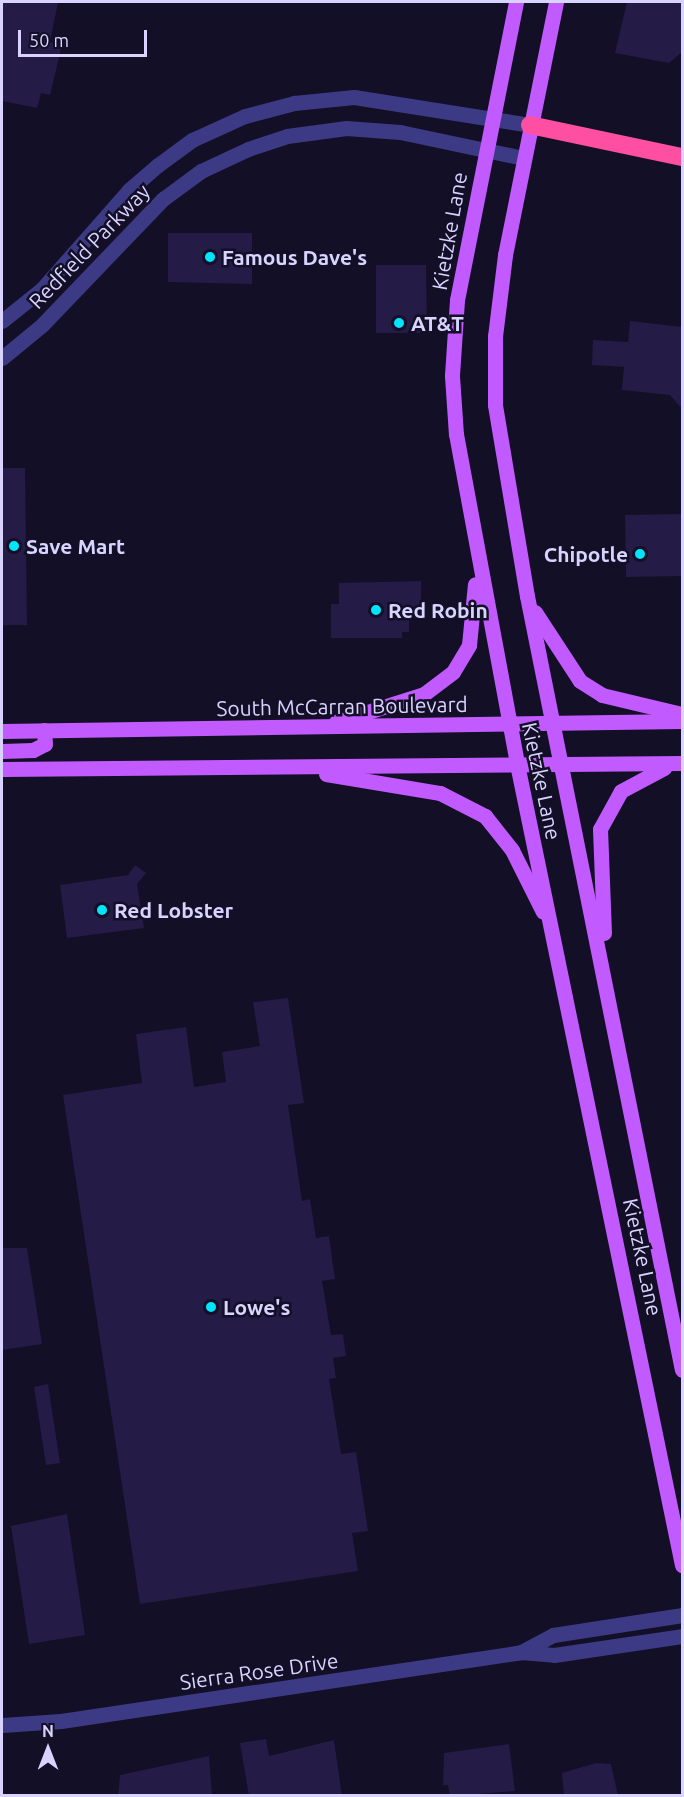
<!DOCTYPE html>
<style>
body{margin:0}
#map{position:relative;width:684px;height:1797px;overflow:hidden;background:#130f26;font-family:Ubuntu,sans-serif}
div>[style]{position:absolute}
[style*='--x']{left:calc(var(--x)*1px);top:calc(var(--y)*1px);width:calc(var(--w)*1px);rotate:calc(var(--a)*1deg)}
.building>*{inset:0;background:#241b47}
.minor>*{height:15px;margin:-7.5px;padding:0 7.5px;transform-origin:7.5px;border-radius:7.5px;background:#3d3a85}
.major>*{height:15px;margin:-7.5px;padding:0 7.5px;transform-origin:7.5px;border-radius:7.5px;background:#c25bff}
.highway>*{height:18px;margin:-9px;padding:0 9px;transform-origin:9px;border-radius:9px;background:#ff4fa3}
.dots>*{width:16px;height:16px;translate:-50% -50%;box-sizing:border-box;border:3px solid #130f26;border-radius:50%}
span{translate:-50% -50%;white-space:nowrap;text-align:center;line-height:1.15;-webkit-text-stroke:5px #130f26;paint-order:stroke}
.street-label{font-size:21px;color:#d9d4ff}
.poi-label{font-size:21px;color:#d9d4ff;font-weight:700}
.left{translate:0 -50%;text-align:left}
.right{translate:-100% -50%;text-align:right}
.frame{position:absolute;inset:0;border:3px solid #d9d4ff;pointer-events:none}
.north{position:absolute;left:18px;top:1719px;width:60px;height:60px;-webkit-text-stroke:4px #130f26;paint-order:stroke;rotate:0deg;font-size:16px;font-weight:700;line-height:24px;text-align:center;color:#d9d4ff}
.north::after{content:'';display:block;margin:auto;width:21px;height:27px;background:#d9d4ff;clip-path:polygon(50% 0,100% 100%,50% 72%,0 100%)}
.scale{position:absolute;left:18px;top:30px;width:129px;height:27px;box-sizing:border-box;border:3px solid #d9d4ff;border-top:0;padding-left:8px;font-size:18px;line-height:21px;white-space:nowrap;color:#d9d4ff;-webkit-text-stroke:4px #130f26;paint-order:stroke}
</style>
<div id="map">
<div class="building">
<div style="clip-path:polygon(2px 2px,58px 2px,50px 42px,62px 45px,50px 95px,41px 93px,37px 108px,2px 101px)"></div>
<div style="clip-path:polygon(627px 2px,682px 2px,682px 52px,669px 63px,615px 53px)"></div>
<div style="clip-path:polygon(168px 233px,252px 233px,252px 284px,168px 282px)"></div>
<div style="clip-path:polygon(376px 265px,426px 265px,427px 333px,376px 333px)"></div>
<div style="clip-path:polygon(630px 321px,682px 327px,682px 409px,670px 395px,622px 390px,624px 367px,592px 365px,593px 340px,628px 342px)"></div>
<div style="clip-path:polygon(2px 468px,25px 468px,27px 625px,2px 625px)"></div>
<div style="clip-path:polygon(682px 514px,682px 576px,626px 577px,625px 515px)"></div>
<div style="clip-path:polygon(421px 581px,421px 615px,409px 615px,409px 632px,402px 632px,402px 638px,331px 638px,331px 604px,339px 604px,339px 583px)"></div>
<div style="clip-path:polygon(135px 865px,146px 873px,137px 884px,144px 928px,67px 938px,60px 885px,128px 875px)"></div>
<div style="clip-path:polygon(288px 998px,304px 1103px,288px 1105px,302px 1201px,310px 1199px,316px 1238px,329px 1236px,335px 1279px,322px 1281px,331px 1335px,343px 1334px,346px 1356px,333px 1358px,336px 1378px,329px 1379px,341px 1454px,356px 1452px,368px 1531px,352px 1533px,358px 1571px,140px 1604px,63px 1095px,142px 1083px,136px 1034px,186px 1027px,194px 1087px,226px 1082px,222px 1052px,260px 1046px,253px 1002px)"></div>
<div style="clip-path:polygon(2px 1248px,27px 1248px,42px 1344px,2px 1350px)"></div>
<div style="clip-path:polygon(48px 1384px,60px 1463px,46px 1465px,34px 1387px)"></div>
<div style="clip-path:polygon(67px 1514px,85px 1635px,29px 1644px,11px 1526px)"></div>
<div style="clip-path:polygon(266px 1739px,269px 1756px,334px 1740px,342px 1796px,249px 1796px,240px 1743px)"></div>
<div style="clip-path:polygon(509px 1744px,515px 1791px,450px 1796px,448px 1785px,443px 1785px,444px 1753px)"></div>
<div style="clip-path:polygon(209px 1756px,212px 1796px,118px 1796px,120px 1775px)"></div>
<div style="clip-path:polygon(596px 1763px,611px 1764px,618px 1796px,564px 1796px,562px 1773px)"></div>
</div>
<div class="minor">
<div style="--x:2;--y:321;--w:51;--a:-38.7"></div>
<div style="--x:42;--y:289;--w:132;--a:-48.7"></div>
<div style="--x:129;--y:190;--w:38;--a:-41"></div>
<div style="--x:158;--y:165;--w:42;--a:-36.3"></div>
<div style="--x:192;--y:140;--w:58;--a:-24.4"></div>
<div style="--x:245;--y:116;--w:51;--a:-14.9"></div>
<div style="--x:294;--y:103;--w:60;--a:-5.7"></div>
<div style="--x:354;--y:97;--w:178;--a:9"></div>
<div style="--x:2;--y:358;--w:52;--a:-39.5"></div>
<div style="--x:42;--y:325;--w:175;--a:-46.2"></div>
<div style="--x:163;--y:199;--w:47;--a:-36.4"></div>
<div style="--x:201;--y:171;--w:52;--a:-25.1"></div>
<div style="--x:248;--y:149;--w:41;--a:-18.4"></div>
<div style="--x:287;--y:136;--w:60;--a:-7.7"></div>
<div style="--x:346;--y:128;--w:54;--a:4.2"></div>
<div style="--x:400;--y:132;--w:126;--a:11.9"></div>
<div style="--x:521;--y:1652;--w:36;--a:-28"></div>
<div style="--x:553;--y:1635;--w:131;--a:-8.8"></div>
<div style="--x:2;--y:1725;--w:59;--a:-3.9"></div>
<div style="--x:61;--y:1721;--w:465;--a:-8.5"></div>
<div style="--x:521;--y:1652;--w:33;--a:5"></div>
<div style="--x:554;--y:1655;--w:129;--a:-8.4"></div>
</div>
<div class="major">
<div style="--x:516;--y:2;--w:304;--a:101.2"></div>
<div style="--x:457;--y:300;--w:76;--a:93.8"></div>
<div style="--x:452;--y:376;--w:58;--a:86.1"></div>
<div style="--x:456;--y:434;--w:336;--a:79.5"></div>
<div style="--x:517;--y:764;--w:818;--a:78.36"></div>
<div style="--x:556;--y:2;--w:258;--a:101.4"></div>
<div style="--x:505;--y:255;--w:82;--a:97"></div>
<div style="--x:495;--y:336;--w:69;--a:90"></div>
<div style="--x:495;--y:405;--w:194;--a:80.5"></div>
<div style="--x:527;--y:596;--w:789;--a:78.68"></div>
<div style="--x:535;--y:612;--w:82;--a:56.9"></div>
<div style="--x:580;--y:681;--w:26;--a:32"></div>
<div style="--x:602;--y:695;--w:82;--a:13.4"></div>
<div style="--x:336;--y:722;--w:92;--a:-17.7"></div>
<div style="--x:424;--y:694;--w:36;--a:-37"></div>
<div style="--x:453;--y:672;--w:31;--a:-59"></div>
<div style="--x:469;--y:645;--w:61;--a:-84.4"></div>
<div style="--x:2;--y:731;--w:680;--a:-0.84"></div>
<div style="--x:2;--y:751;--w:31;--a:-2"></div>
<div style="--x:33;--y:750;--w:13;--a:-27"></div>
<div style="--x:45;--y:744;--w:14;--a:-94"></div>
<div style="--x:2;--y:769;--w:680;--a:-0.51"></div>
<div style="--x:326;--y:774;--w:116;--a:9.5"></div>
<div style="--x:440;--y:793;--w:51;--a:27.1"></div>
<div style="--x:485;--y:816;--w:43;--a:51.5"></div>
<div style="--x:512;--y:850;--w:69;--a:63.4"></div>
<div style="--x:604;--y:933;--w:104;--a:-92.2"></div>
<div style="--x:600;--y:829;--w:43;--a:-61.1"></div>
<div style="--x:621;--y:791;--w:49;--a:-28.1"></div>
</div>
<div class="highway">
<div style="--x:530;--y:125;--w:155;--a:11.9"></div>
</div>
<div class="dots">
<div style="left:210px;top:257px;background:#00e5ff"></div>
<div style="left:399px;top:323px;background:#00e5ff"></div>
<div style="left:14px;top:546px;background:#00e5ff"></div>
<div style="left:640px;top:554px;background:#00e5ff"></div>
<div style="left:376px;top:610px;background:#00e5ff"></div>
<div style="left:102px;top:910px;background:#00e5ff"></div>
<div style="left:211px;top:1307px;background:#00e5ff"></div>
</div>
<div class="street-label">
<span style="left:449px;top:231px;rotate:-80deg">Kietzke Lane</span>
<span style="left:89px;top:246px;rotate:-46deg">Redfield Parkway</span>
<span style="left:342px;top:706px;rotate:-1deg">South McCarran Boulevard</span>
<span style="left:542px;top:781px;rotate:78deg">Kietzke Lane</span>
<span style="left:643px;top:1257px;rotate:78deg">Kietzke Lane</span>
<span style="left:259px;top:1671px;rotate:-8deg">Sierra Rose Drive</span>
</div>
<div class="poi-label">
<span class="left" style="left:222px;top:257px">Famous Dave's</span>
<span class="left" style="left:411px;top:323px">AT&amp;T</span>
<span class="left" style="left:26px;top:546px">Save Mart</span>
<span class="right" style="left:628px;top:554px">Chipotle</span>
<span class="left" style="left:388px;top:610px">Red Robin</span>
<span class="left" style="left:114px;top:910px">Red Lobster</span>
<span class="left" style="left:223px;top:1307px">Lowe's</span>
</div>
<div class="frame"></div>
<div class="north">N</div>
<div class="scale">50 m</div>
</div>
